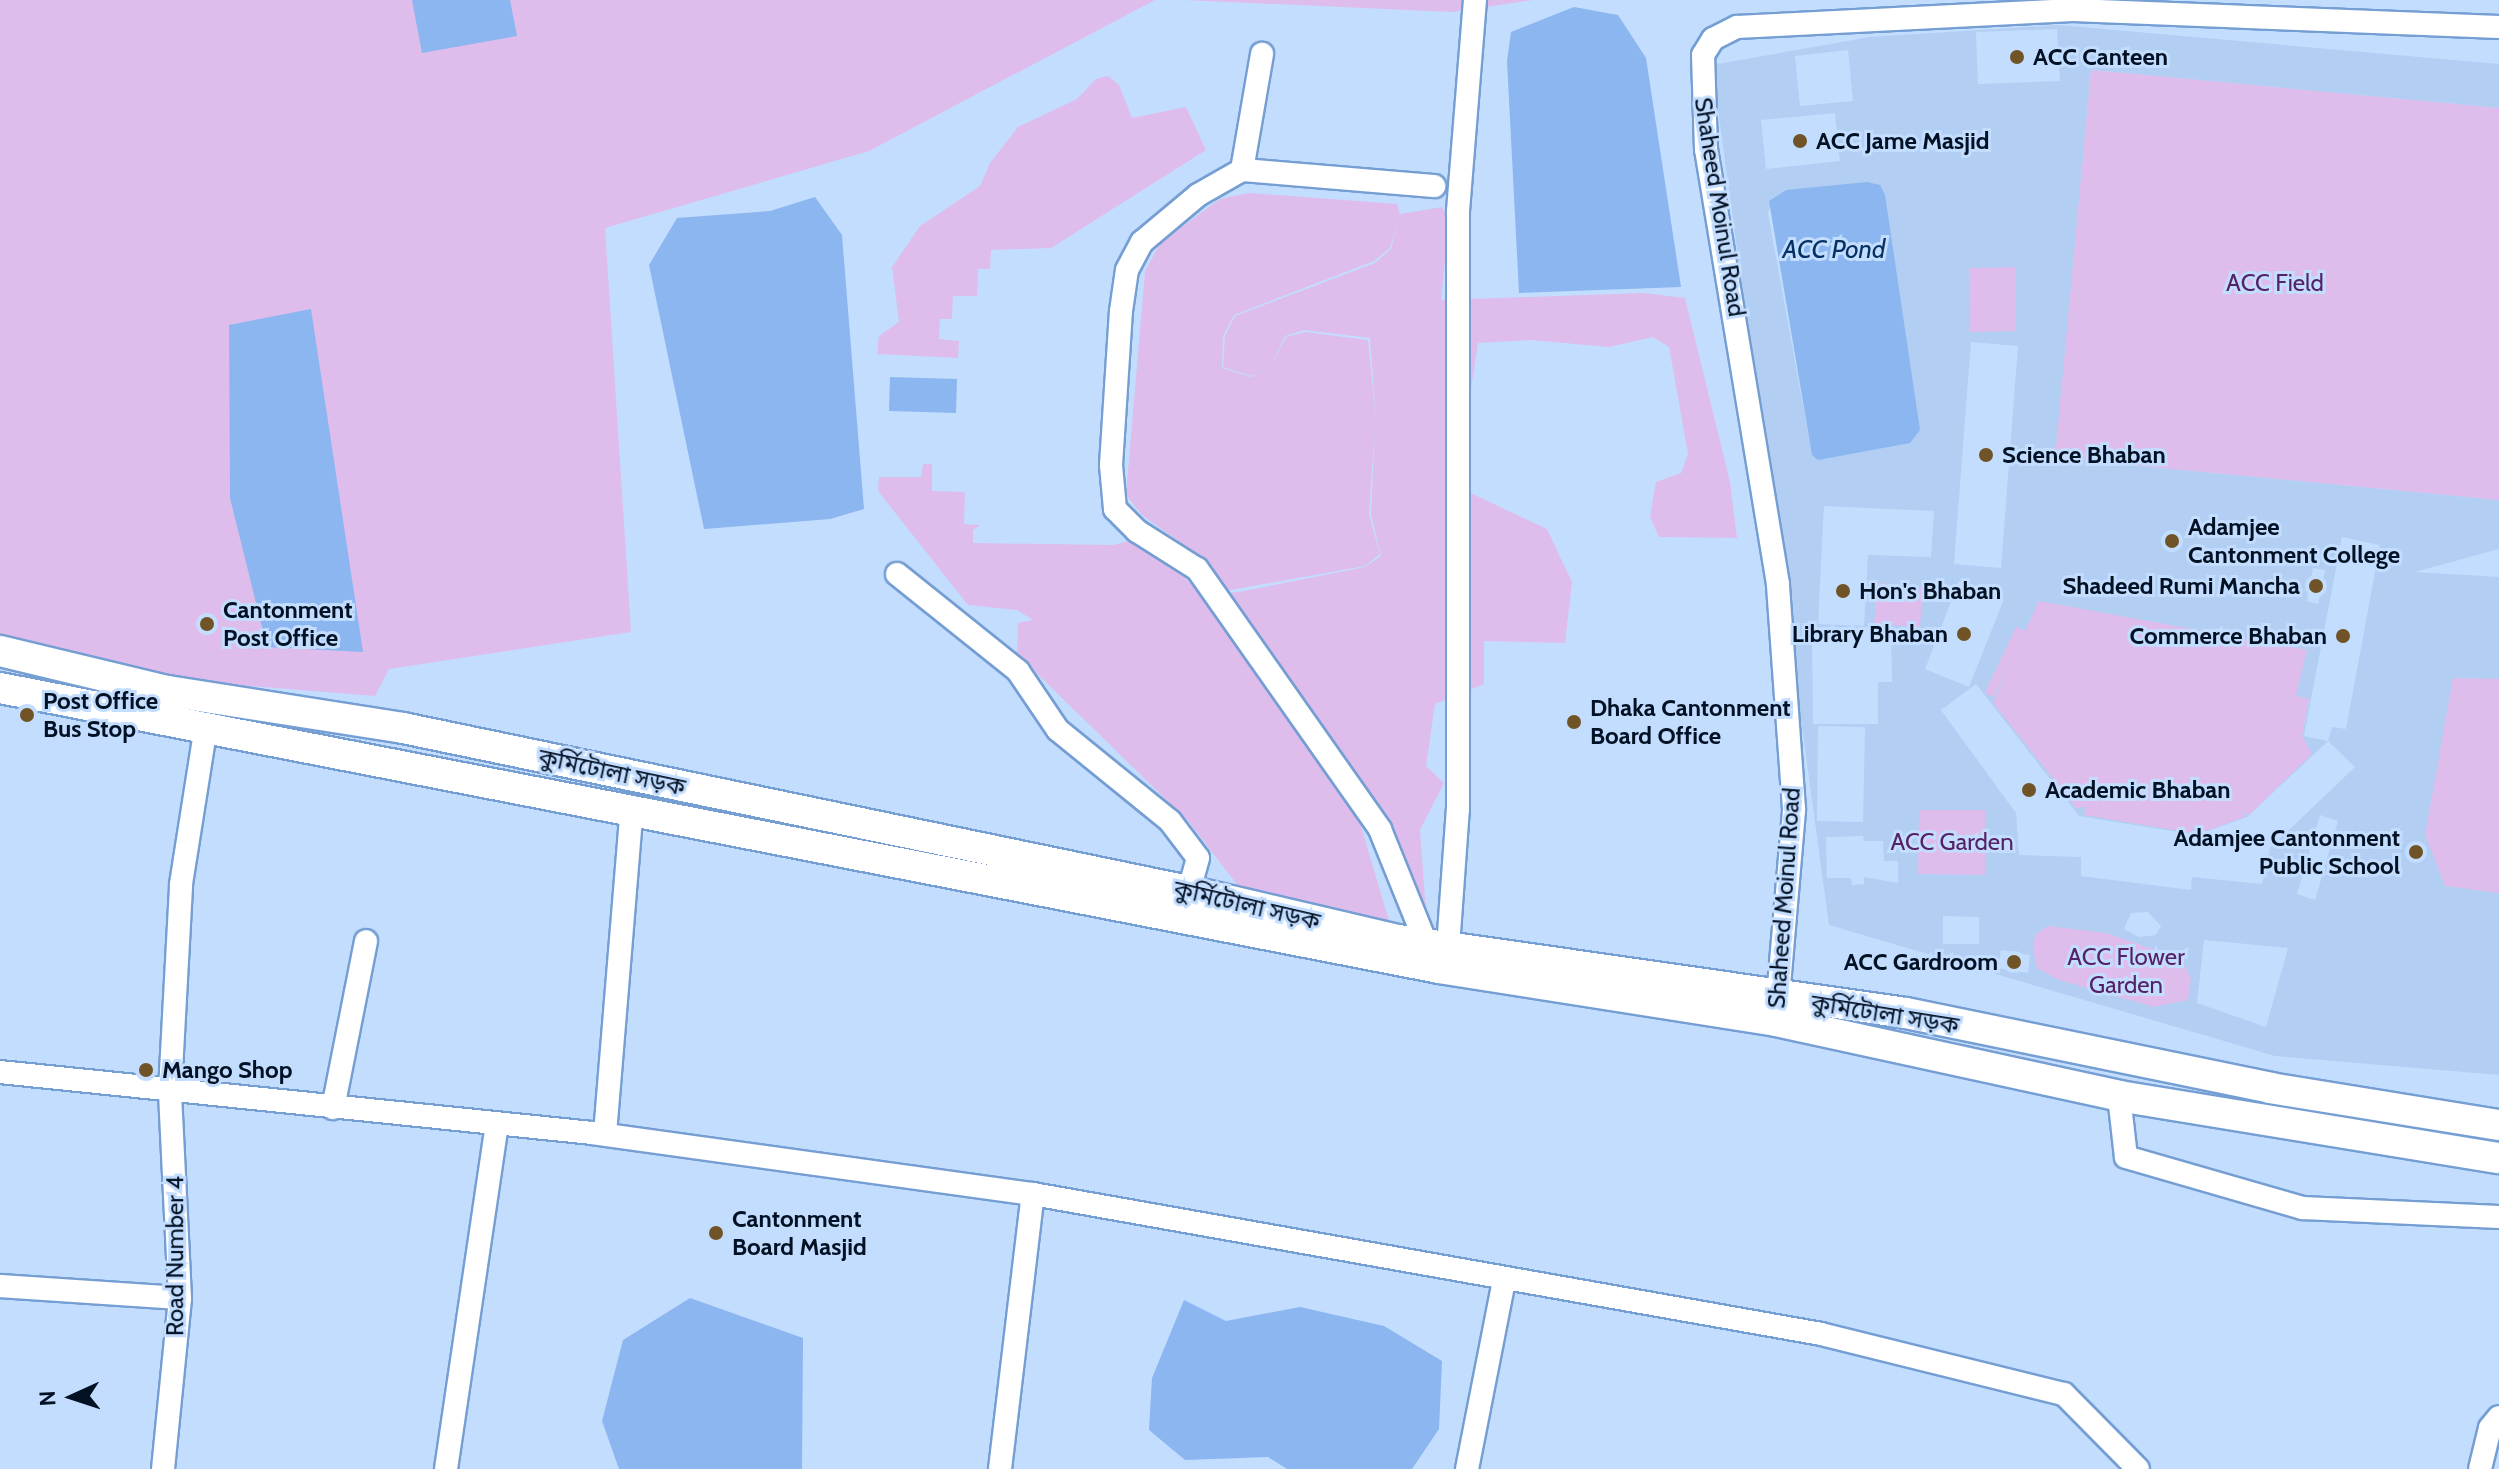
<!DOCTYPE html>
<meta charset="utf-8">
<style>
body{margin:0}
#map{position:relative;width:2499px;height:1469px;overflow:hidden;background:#c3ddff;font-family:Cabin,"Noto Sans Bengali",sans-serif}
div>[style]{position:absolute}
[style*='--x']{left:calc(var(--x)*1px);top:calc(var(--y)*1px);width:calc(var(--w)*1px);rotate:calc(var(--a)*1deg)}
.built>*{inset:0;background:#b2cef3}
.green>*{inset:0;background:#debdec}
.water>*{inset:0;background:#8bb6ef}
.roads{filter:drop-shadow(2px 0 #759ed3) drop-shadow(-2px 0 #759ed3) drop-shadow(0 2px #759ed3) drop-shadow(0 -2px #759ed3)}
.street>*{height:22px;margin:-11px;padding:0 11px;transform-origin:11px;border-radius:11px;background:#fff}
.secondary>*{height:30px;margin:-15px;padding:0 15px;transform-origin:15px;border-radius:15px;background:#fff}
.dots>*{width:22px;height:22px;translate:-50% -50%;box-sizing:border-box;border:4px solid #c3ddff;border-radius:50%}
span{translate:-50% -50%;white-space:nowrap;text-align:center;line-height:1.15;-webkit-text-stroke:6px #c3ddff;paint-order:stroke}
.poi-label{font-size:24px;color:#031124;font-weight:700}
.left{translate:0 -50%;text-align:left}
.right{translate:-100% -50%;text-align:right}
.street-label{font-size:24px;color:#031124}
.park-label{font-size:24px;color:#552268}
.water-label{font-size:26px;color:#053163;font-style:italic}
.north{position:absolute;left:32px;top:1357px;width:80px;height:80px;-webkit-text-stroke:6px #c3ddff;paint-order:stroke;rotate:267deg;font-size:22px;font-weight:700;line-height:32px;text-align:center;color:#031124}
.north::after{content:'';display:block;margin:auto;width:28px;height:36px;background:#031124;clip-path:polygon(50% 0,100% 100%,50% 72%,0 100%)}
</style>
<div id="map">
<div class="built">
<div style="clip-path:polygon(evenodd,2058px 25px,2499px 64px,2499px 108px,2091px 70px,2056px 458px,2499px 500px,2499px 549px,2415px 572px,2499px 577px,2499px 1075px,2275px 1056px,1829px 925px,1712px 65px,1870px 37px,2058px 25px,2057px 29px,2060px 81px,1978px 84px,1976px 32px,2057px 29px,2058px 25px,1848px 50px,1853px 101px,1800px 106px,1795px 56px,1848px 50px,2058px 25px,1835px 113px,1840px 161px,1766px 169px,1761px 120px,1835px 113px,2058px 25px,1774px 196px,1812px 455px,1768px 213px,1774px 196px,2058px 25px,1971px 342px,2018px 346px,2001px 568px,1954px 564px,1971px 342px,2058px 25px,1824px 506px,1934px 511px,1931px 557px,1868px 555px,1864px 626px,1818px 624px,1824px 506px,2058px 25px,2342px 537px,2380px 545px,2346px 729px,2332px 727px,2328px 741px,2304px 736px,2342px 537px,2058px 25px,2313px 568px,2325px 570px,2318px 604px,2307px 601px,2313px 568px,2058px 25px,1959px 581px,2004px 599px,1969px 687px,1925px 669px,1959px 581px,2058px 25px,2038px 605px,2265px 689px,2309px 700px,2302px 736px,2082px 804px,1996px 697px,2038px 605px,2058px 25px,1891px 629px,1892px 682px,1878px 682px,1878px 724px,1813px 724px,1812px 630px,1891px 629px,2058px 25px,1976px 684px,2079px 816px,2197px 835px,2247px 817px,2328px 741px,2355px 767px,2270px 848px,2262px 884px,2192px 877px,2191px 890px,2081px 876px,2081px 857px,2019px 855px,2016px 813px,1941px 710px,1976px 684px,2058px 25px,1997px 699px,2078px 808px,1993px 703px,1997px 699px,2058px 25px,1818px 726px,1865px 727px,1863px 822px,1817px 821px,1818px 726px,2058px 25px,2320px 815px,2338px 821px,2315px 900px,2297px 894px,2320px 815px,2058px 25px,1863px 836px,1864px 841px,1883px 841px,1884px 861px,1898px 861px,1898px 883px,1864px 877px,1864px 884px,1852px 885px,1851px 878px,1827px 878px,1826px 837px,1863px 836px,2058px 25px,2148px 912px,2161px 926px,2156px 935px,2139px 937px,2124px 929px,2131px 913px,2148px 912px,2058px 25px,1943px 916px,1979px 917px,1979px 944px,1943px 944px,1943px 916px,2058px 25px,2106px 933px,2181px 959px,2191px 978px,2106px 933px,2058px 25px,2204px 940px,2288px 948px,2266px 1027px,2197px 1003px,2204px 940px,2058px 25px,2001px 950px,2030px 955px,2028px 973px,1998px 968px,2001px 950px)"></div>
</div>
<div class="green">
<div style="clip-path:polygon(0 0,1155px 0,869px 151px,605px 228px,631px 632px,389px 669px,375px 696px,151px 678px,0 634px)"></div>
<div style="clip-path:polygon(1184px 0,1533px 0,1452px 12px)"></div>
<div style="clip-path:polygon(2091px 70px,2499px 108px,2499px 500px,2055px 458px)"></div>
<div style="clip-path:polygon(1108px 76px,1119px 85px,1132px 118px,1186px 107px,1206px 150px,1051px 248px,991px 250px,990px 269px,978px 269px,977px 296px,953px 296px,952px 319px,940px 319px,939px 339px,959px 341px,958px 358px,877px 354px,879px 336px,899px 322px,892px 267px,920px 226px,980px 186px,990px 163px,1018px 127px,1077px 99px,1096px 79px)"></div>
<div style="clip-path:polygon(evenodd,1249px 193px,1397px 204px,1400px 214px,1442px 207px,1449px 221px,1441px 300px,1644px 293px,1685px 298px,1730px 482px,1737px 538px,1659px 537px,1650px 517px,1656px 482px,1681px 473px,1688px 454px,1669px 347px,1653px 337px,1609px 347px,1530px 340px,1478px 343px,1464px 434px,1464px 490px,1547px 529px,1572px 582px,1565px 643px,1484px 641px,1484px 684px,1435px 704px,1426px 766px,1444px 783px,1420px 830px,1426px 912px,1371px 794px,1363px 795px,1355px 806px,1392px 931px,1242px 891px,1189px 822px,1017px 654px,1018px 623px,1033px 620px,1017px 610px,968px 605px,878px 491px,879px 477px,921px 477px,923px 464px,932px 464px,932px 491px,965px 492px,964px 524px,980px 525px,973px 530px,973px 543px,1113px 545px,1137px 539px,1177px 569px,1201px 595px,1239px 592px,1365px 567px,1381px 556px,1371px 515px,1375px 426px,1369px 515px,1380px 554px,1365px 566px,1225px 591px,1184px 545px,1142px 515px,1126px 495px,1145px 271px,1161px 242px,1220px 199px,1249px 193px,1398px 220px,1391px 249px,1375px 263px,1235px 316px,1225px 336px,1223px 367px,1251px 376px,1265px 370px,1251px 377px,1222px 368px,1223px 336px,1234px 315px,1374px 261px,1390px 248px,1398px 220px,1249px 193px,1304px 330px,1370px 338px,1376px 419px,1368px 340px,1305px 332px,1286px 337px,1270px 368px,1285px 336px,1304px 330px)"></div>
<div style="clip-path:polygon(2015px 267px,2016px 331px,1970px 332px,1969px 268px)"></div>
<div style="clip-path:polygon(1877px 583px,1923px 587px,1920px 627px,1874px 624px)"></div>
<div style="clip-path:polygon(2039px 601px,2307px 650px,2296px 696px,2309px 699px,2302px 736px,2312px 754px,2248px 816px,2242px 810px,2244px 817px,2198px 834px,2194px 825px,2192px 833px,2084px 815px,2086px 806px,2077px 809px,1993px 703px,2010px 665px,1994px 697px,1985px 693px,2016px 627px,2025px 631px)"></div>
<div style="clip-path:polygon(2453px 678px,2499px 679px,2499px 893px,2445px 886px,2425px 835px)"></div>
<div style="clip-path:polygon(1919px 810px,1985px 810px,1985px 875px,1918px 874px)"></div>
<div style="clip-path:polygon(2048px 926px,2106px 933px,2181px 959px,2191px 978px,2188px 1000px,2154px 1007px,2059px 980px,2037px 968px,2033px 949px,2035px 935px)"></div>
</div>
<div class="water">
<div style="clip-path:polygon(412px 0,510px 0,517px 36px,422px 53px)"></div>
<div style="clip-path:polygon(1574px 7px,1618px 15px,1646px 58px,1681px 287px,1519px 293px,1507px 61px,1511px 32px)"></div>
<div style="clip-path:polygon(1867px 182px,1880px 185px,1885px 195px,1920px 430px,1910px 443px,1818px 460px,1812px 455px,1769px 201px,1786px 190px)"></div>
<div style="clip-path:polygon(815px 197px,842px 235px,864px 509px,830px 519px,704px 529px,649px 265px,677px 218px,770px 211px)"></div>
<div style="clip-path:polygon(311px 309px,363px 652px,267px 647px,230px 498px,229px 325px)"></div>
<div style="clip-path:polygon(890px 377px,957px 379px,956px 413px,889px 411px)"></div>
<div style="clip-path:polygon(690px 1298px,803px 1338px,802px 1469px,619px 1469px,602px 1421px,623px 1340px)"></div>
<div style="clip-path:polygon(1184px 1300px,1226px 1321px,1300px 1307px,1384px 1326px,1442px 1361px,1439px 1429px,1412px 1469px,1287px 1469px,1268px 1457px,1185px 1460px,1149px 1430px,1152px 1378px)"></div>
</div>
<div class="roads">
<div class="street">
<div style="--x:1242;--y:170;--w:118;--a:-80.2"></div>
<div style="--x:897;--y:574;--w:155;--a:38.7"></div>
<div style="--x:1018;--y:671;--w:71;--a:55.9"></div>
<div style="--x:1058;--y:730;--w:144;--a:39.1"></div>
<div style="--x:1170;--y:821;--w:46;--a:52.9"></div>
<div style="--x:1198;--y:858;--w:49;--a:105.5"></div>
<div style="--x:1430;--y:953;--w:134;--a:-112"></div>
<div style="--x:1380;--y:829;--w:318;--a:-125.1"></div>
<div style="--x:1197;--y:569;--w:71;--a:-147.7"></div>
<div style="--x:1137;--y:531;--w:31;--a:-135"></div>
<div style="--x:1115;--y:509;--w:44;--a:-95.2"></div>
<div style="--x:1111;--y:465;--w:154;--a:-86.3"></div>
<div style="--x:1121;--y:311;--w:41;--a:-81.7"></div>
<div style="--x:1127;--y:270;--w:32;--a:-62"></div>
<div style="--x:1142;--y:242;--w:73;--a:-40"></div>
<div style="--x:1198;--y:195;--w:51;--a:-29.6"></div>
<div style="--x:1242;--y:170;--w:193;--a:4.8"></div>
<div style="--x:1442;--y:961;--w:15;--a:-67"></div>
<div style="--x:1448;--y:947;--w:138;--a:-85.9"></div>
<div style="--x:1458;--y:809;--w:598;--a:-90"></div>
<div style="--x:1458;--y:211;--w:212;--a:-85.4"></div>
<div style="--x:1777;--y:1009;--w:201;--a:-85.1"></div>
<div style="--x:1794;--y:809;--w:226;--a:-94.1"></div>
<div style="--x:1778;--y:584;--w:440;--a:-99.4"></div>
<div style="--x:1706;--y:150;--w:95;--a:-91.8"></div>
<div style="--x:1703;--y:55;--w:19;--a:-58"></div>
<div style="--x:1713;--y:39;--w:27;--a:-27"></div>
<div style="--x:1737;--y:27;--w:336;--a:-2.9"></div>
<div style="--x:2073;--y:10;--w:426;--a:2.3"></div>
<div style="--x:0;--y:1072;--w:595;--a:5.88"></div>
<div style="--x:592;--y:1133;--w:445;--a:7.9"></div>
<div style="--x:1033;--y:1194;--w:800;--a:10.07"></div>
<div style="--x:1821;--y:1334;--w:250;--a:13.9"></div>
<div style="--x:2064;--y:1394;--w:105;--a:45.4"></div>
<div style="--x:2119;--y:1096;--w:61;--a:83.5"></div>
<div style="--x:2126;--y:1157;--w:184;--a:16.1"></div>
<div style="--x:2303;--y:1208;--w:196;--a:2.6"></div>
<div style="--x:333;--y:1108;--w:170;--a:-78.8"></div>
<div style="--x:605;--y:1134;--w:326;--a:-85.3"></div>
<div style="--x:0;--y:1286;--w:180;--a:3.8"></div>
<div style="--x:163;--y:1469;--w:172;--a:-84.3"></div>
<div style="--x:180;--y:1298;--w:208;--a:-92.8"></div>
<div style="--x:170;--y:1090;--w:206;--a:-86.9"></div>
<div style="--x:181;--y:884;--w:159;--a:-81"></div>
<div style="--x:446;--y:1469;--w:349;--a:-81.6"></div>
<div style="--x:1000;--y:1469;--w:277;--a:-83.2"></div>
<div style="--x:1467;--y:1469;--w:192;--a:-78.9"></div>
<div style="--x:2480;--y:1469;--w:42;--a:-76.3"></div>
<div style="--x:2490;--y:1428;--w:14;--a:-51"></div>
</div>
<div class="secondary">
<div style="--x:0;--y:651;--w:172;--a:13.5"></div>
<div style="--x:167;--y:691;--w:239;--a:8.9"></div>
<div style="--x:403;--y:728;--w:807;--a:11.73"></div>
<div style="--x:1193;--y:892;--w:211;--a:13.2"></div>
<div style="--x:1398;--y:940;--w:513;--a:8.18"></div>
<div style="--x:1906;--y:1013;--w:372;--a:11.6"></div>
<div style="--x:2270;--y:1088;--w:232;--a:9.2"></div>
<div style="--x:0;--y:688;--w:1466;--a:11.01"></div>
<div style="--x:1439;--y:968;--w:341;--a:8.9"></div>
<div style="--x:1776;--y:1021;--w:351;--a:12.3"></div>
<div style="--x:2119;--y:1096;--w:385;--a:9.3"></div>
</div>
</div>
<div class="dots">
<div style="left:2017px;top:57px;background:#705327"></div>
<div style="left:1800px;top:141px;background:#705327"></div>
<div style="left:1986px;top:455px;background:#705327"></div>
<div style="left:2172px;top:541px;background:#705327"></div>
<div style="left:2316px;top:586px;background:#705327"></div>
<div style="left:1843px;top:591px;background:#705327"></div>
<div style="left:207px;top:624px;background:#705327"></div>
<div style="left:1964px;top:634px;background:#705327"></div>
<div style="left:2343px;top:636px;background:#705327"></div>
<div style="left:27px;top:715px;background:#705327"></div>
<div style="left:1574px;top:722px;background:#705327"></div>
<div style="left:2029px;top:790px;background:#705327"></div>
<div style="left:2416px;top:852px;background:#705327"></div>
<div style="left:2014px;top:962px;background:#705327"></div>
<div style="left:146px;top:1070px;background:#705327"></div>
<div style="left:716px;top:1233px;background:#705327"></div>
</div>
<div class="poi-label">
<span class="left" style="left:2033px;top:57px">ACC Canteen</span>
<span class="left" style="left:1816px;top:141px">ACC Jame Masjid</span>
<span class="left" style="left:2002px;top:455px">Science Bhaban</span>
<span class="left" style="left:2188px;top:541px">Adamjee<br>Cantonment College</span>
<span class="right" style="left:2300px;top:586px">Shadeed Rumi Mancha</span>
<span class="left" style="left:1859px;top:591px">Hon's Bhaban</span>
<span class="left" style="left:223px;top:624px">Cantonment<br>Post Office</span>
<span class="right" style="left:1948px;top:634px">Library Bhaban</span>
<span class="right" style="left:2327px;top:636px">Commerce Bhaban</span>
<span class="left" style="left:43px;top:715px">Post Office<br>Bus Stop</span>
<span class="left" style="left:1590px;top:722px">Dhaka Cantonment<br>Board Office</span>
<span class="left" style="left:2045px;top:790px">Academic Bhaban</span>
<span class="right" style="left:2400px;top:852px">Adamjee Cantonment<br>Public School</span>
<span class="right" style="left:1998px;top:962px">ACC Gardroom</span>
<span class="left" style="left:162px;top:1070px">Mango Shop</span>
<span class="left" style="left:732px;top:1233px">Cantonment<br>Board Masjid</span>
</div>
<div class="street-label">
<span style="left:1720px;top:207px;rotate:81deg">Shaheed Moinul Road</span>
<span style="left:612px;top:772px;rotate:12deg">কুর্মিটোলা সড়ক</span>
<span style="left:1784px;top:898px;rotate:-86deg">Shaheed Moinul Road</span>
<span style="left:1247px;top:905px;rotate:13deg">কুর্মিটোলা সড়ক</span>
<span style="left:1885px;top:1014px;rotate:9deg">কুর্মিটোলা সড়ক</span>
<span style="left:175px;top:1256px;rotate:-90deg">Road Number 4</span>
</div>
<div class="park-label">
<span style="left:2275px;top:283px">ACC Field</span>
<span style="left:1952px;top:842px">ACC Garden</span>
<span style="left:2126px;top:971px">ACC Flower<br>Garden</span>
</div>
<div class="water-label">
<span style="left:1834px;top:250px">ACC Pond</span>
</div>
<div class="north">N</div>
</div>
